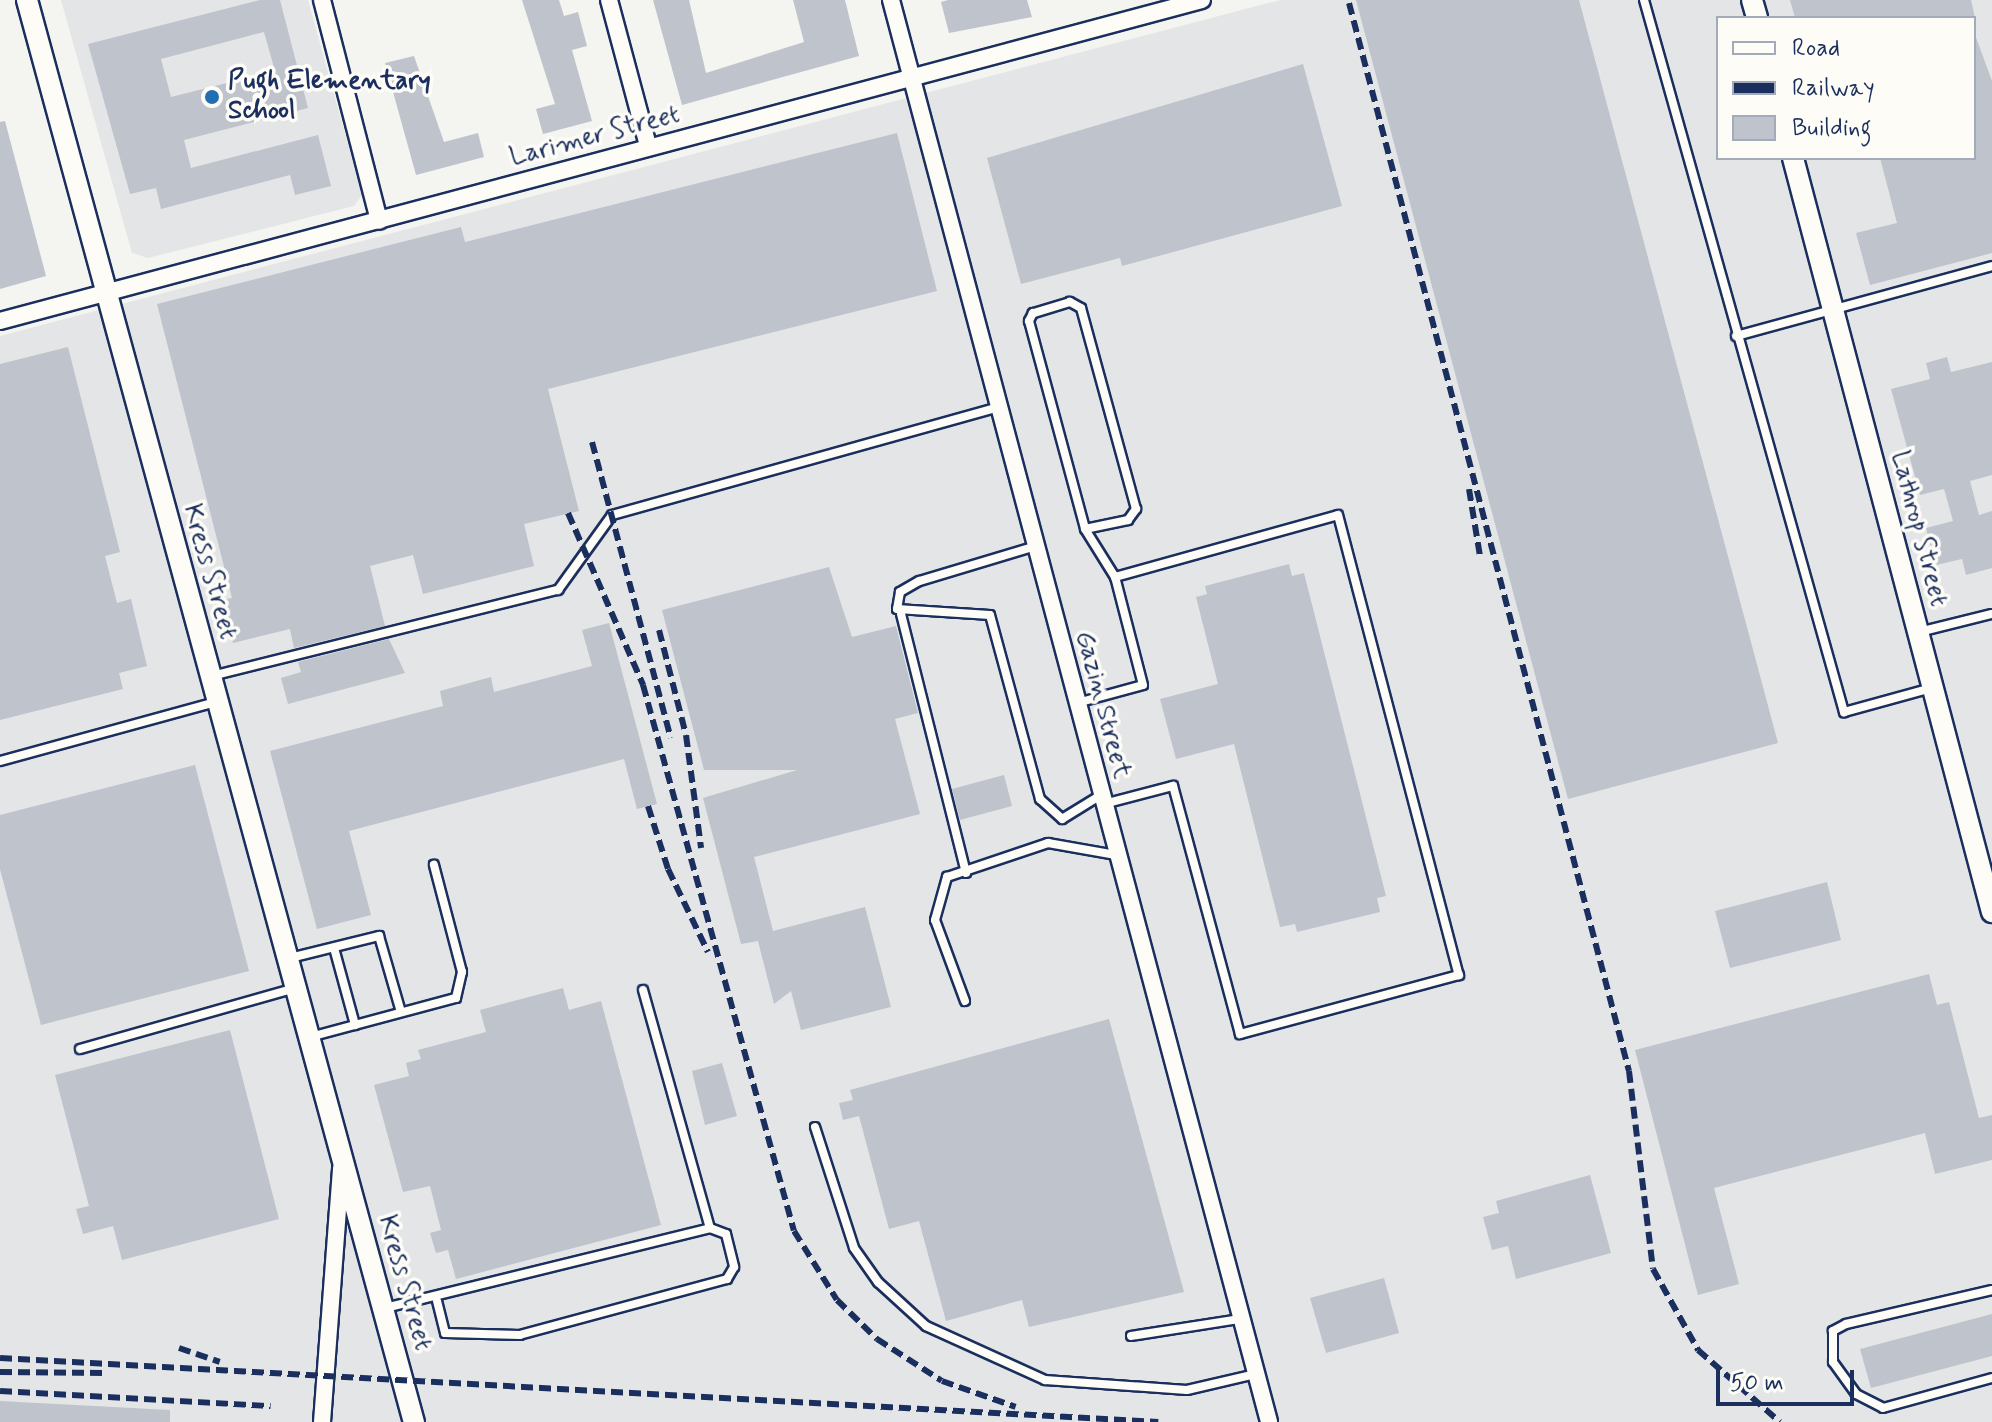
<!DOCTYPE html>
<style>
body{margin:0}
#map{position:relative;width:1992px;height:1422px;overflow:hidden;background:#f4f4f1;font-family:Mynerve,sans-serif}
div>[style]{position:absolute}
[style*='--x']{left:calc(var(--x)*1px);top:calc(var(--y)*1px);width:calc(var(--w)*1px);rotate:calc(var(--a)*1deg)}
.built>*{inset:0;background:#e4e5e6}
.building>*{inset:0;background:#bfc3cc}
.roads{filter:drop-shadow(2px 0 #1b2f5e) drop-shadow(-2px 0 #1b2f5e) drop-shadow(0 2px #1b2f5e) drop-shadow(0 -2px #1b2f5e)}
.service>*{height:8px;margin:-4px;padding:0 4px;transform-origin:4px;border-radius:4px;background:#fdfcf7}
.minor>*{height:16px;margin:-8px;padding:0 8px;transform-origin:8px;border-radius:8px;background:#fdfcf7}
.tertiary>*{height:20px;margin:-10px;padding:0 10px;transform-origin:10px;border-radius:10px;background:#fdfcf7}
.rail>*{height:6px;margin-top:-3px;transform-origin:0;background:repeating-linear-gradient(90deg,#1b2f5e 0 12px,transparent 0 18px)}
.dots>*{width:22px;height:22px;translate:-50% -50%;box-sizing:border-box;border:4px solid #fdfcf7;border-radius:50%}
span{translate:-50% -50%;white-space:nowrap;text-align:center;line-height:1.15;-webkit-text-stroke:7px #fdfcf7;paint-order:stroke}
.poi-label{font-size:26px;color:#1b2f5e;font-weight:700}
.left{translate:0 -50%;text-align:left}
.street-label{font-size:26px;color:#1b2f5e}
.legend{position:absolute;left:1716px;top:16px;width:260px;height:144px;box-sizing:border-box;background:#fdfcf7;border:2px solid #a3aaba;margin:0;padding:10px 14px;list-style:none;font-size:24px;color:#1b2f5e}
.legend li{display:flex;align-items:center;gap:16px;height:40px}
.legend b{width:40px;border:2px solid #a3aaba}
.scale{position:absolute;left:1716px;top:1370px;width:138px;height:36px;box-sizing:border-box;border:4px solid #1b2f5e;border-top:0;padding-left:10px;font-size:24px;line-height:28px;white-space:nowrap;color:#1b2f5e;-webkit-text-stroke:6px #fdfcf7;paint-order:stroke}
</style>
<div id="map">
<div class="built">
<div style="clip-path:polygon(61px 0,308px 0,362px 195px,354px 206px,148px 258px,132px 253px)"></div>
<div style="clip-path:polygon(evenodd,1280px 0,1992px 0,1992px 1422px,0 1422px,0 336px,1280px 0,1718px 18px,1974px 18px,1974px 158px,1718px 158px,1718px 18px)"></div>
</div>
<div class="building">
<div style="clip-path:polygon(evenodd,260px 0,280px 0,308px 108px,184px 140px,191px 168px,318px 135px,331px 186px,295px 195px,290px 175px,161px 209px,156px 188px,130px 194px,88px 44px,260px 0,264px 32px,275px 71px,171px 97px,161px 59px,264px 32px)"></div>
<div style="clip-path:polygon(522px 0,559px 0,564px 16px,578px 12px,587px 46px,572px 50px,592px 121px,543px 134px,536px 109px,555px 104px)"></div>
<div style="clip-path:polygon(653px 0,689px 0,706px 73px,804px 42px,793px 0,845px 0,859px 56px,682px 105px)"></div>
<div style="clip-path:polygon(948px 0,1027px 0,1032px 17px,949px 33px,941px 2px)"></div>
<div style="clip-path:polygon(1356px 0,1579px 0,1778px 743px,1568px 799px)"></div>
<div style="clip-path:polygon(1790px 0,1971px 0,1975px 18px,1795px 18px)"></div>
<div style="clip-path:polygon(1974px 32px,1992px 81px,1992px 253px,1870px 285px,1856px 233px,1897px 223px,1880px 158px,1974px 158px)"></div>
<div style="clip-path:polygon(414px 56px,444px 142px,478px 133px,484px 157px,416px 175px,385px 63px)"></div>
<div style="clip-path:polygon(1303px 64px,1342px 206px,1122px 266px,1120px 258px,1021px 284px,987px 158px)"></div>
<div style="clip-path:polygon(5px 121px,46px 276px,0 289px,0 122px)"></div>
<div style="clip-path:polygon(897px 133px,937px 291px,548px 389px,579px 511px,524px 524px,534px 566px,423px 594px,413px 555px,370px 566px,385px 626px,294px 648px,290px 629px,233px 643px,222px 600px,232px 598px,157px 304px,461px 227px,465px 242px)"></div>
<div style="clip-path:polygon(68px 347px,120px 552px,105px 556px,117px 603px,131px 599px,147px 666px,119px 673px,123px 689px,0 720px,0 364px)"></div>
<div style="clip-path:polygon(1947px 357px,1951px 372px,1992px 362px,1992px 475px,1970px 481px,1979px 515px,1992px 511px,1992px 568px,1966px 575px,1962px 559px,1936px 565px,1926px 528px,1953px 521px,1944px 489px,1920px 495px,1891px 389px,1930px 379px,1926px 363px)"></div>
<div style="clip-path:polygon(1289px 564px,1292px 576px,1304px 573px,1386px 896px,1377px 898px,1380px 912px,1297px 932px,1295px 924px,1280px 927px,1234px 744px,1176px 759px,1160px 699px,1218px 684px,1196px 597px,1207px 594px,1205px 586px)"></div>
<div style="clip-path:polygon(829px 567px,852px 637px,896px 626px,918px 713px,895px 719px,920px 814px,754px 857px,773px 931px,865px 907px,891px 1007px,801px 1030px,791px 991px,774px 1004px,758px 941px,741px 944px,703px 798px,797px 770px,704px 770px,662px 610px)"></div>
<div style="clip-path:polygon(609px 623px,657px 804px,637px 809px,624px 759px,349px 831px,371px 915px,317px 929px,270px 751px,443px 706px,440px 691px,491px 677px,494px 692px,592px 666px,582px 630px)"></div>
<div style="clip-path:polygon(389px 639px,405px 673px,288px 704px,281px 678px,301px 672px,298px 662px)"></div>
<div style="clip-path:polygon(195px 765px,249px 971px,41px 1025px,0 869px,0 815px)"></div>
<div style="clip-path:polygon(1004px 775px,1012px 806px,960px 820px,952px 789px)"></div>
<div style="clip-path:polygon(1827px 882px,1841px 940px,1730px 968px,1715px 911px)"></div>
<div style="clip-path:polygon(1929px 974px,1937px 1005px,1949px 1002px,1979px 1118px,1992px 1115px,1992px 1160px,1935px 1174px,1925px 1133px,1714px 1188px,1739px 1284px,1698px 1295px,1635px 1050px)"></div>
<div style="clip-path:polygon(563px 988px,569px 1010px,601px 1001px,661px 1225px,456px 1279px,448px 1250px,436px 1253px,430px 1233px,441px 1230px,430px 1186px,403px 1192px,374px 1085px,409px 1076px,406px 1063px,421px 1059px,418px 1050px,486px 1032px,480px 1010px)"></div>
<div style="clip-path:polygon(1109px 1019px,1184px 1292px,1029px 1327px,1022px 1300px,946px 1321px,919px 1221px,889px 1229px,859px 1116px,843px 1120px,839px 1103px,853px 1100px,850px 1090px)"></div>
<div style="clip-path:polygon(230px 1030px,279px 1219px,122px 1260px,113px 1226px,83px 1234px,76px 1209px,89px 1206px,55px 1075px)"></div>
<div style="clip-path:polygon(722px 1063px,737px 1116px,705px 1125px,692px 1071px)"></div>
<div style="clip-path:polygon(1590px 1175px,1611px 1253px,1516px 1279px,1508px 1246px,1492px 1250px,1483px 1217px,1499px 1213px,1496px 1201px)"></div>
<div style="clip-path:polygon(1384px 1278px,1399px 1333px,1326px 1353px,1310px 1298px)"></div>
<div style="clip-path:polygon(1992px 1314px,1992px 1356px,1871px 1388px,1860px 1349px)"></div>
<div style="clip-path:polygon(0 1401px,170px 1410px,170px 1422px,0 1422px)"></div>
</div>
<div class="roads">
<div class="service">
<div style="--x:1644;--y:0;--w:740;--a:74.31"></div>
<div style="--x:1844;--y:712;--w:91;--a:-15.3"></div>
<div style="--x:1736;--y:336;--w:265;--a:-15.3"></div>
<div style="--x:1085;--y:529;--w:44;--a:-11.8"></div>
<div style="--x:1128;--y:520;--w:14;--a:-54"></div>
<div style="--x:1136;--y:509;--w:208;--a:-105.3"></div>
<div style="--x:1081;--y:308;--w:13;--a:-151"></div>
<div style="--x:1070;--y:302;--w:39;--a:163"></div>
<div style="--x:1033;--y:313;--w:9;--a:117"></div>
<div style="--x:1029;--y:321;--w:215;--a:74.9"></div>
<div style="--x:1085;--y:529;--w:57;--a:58"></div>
<div style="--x:1036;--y:546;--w:122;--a:163.3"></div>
<div style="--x:919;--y:581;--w:22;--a:150"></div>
<div style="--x:900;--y:592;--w:17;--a:100"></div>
<div style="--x:897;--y:609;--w:93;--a:3.7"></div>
<div style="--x:990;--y:615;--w:191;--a:74.8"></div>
<div style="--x:1040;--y:799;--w:30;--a:42"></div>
<div style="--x:1062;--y:819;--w:46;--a:-31.6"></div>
<div style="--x:901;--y:614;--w:267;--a:75.9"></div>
<div style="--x:1919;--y:632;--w:75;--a:-13.9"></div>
<div style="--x:212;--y:676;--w:357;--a:-14"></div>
<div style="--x:558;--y:590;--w:92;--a:-54.2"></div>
<div style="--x:612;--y:515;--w:402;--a:-15.6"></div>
<div style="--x:1077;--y:703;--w:68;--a:-15.3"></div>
<div style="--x:1143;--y:685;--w:112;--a:-104.5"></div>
<div style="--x:1115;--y:577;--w:231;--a:-15.5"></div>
<div style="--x:1338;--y:515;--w:476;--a:75.3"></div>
<div style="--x:1459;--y:975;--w:227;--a:164.9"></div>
<div style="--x:1240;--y:1034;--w:257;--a:-105.1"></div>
<div style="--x:1173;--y:786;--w:71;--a:165.4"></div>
<div style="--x:0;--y:761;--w:223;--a:-15.3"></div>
<div style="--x:334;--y:948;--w:80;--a:74.7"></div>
<div style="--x:290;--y:958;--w:92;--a:-13.9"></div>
<div style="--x:379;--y:936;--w:79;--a:73.9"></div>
<div style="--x:643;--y:990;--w:247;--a:74.3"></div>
<div style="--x:965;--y:1001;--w:86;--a:-110.3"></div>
<div style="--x:935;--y:920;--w:45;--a:-74.4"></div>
<div style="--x:947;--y:877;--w:107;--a:-18.6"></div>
<div style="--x:1048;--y:843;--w:69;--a:10"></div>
<div style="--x:310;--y:1037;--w:151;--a:-15"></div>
<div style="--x:456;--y:998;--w:27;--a:-77"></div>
<div style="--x:462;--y:972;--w:111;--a:-104.7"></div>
<div style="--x:80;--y:1049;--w:223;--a:-15.8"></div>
<div style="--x:815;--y:1127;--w:127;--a:72.1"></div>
<div style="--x:854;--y:1248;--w:42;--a:54.8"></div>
<div style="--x:878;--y:1282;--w:65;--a:42.5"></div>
<div style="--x:926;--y:1326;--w:131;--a:24.4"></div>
<div style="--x:1045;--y:1380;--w:142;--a:4"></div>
<div style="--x:1187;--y:1390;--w:71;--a:-13.1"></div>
<div style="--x:1992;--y:1290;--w:150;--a:166.9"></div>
<div style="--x:1846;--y:1324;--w:15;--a:152"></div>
<div style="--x:1833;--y:1331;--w:31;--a:90"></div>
<div style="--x:1833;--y:1362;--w:39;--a:54"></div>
<div style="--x:1856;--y:1394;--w:30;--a:27"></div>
<div style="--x:1883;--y:1408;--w:113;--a:-15.4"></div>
<div style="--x:385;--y:1308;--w:335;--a:-13.8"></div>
<div style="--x:710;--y:1228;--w:17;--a:21"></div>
<div style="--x:726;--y:1234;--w:34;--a:76"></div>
<div style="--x:734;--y:1267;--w:14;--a:120"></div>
<div style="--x:727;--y:1279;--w:214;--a:164.9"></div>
<div style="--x:520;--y:1335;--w:75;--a:-178.5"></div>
<div style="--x:445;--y:1333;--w:33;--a:-104"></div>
<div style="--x:1131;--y:1336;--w:109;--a:-8.9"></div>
</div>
<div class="minor">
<div style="--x:322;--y:0;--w:228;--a:75.5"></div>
<div style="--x:609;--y:0;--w:151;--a:75"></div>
<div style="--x:891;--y:0;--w:1471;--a:75.11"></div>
<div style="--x:0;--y:321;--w:1244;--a:-14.95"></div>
<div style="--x:322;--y:1422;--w:255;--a:-85.7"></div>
</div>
<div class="tertiary">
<div style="--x:27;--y:0;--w:1474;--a:74.78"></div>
<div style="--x:1752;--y:0;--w:19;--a:74"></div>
<div style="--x:1793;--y:158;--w:780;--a:75.22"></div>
</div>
</div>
<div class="rail">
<div style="--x:1349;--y:3;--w:1104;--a:75.31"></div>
<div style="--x:1629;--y:1071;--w:199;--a:83.1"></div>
<div style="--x:1653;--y:1269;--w:93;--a:60.9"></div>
<div style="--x:1698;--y:1350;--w:109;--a:41.3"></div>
<div style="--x:592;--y:442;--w:306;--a:75.1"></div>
<div style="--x:1469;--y:489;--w:68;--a:80.7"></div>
<div style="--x:568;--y:513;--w:188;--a:66.4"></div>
<div style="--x:643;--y:685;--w:566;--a:74.54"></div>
<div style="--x:794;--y:1231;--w:81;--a:58.1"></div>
<div style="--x:837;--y:1300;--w:56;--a:44.3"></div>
<div style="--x:877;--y:1339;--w:77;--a:32.9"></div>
<div style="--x:942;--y:1381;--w:78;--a:19.4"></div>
<div style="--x:659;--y:630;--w:108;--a:75.6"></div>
<div style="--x:686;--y:735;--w:114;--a:82.4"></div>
<div style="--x:648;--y:806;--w:66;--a:72.4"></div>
<div style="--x:668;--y:869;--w:92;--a:64.3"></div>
<div style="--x:179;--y:1348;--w:43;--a:18.9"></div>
<div style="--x:0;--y:1358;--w:1160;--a:3.16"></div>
<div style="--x:0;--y:1372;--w:106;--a:0.5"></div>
<div style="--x:0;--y:1391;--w:271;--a:3.2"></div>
</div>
<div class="dots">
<div style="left:212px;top:97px;background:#1f6fb2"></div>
</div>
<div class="poi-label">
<span class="left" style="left:228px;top:97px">Pugh Elementary<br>School</span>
</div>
<div class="street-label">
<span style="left:595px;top:137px;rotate:-15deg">Larimer Street</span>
<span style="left:1918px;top:529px;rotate:75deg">Lathrop Street</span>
<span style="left:209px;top:572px;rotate:74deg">Kress Street</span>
<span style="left:1102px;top:705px;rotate:75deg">Gazin Street</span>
<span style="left:404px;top:1283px;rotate:74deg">Kress Street</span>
</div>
<ul class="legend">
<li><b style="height:10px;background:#fdfcf7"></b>Road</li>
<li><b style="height:10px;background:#1b2f5e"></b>Railway</li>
<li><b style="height:22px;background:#bfc3cc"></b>Building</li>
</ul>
<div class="scale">50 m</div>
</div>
